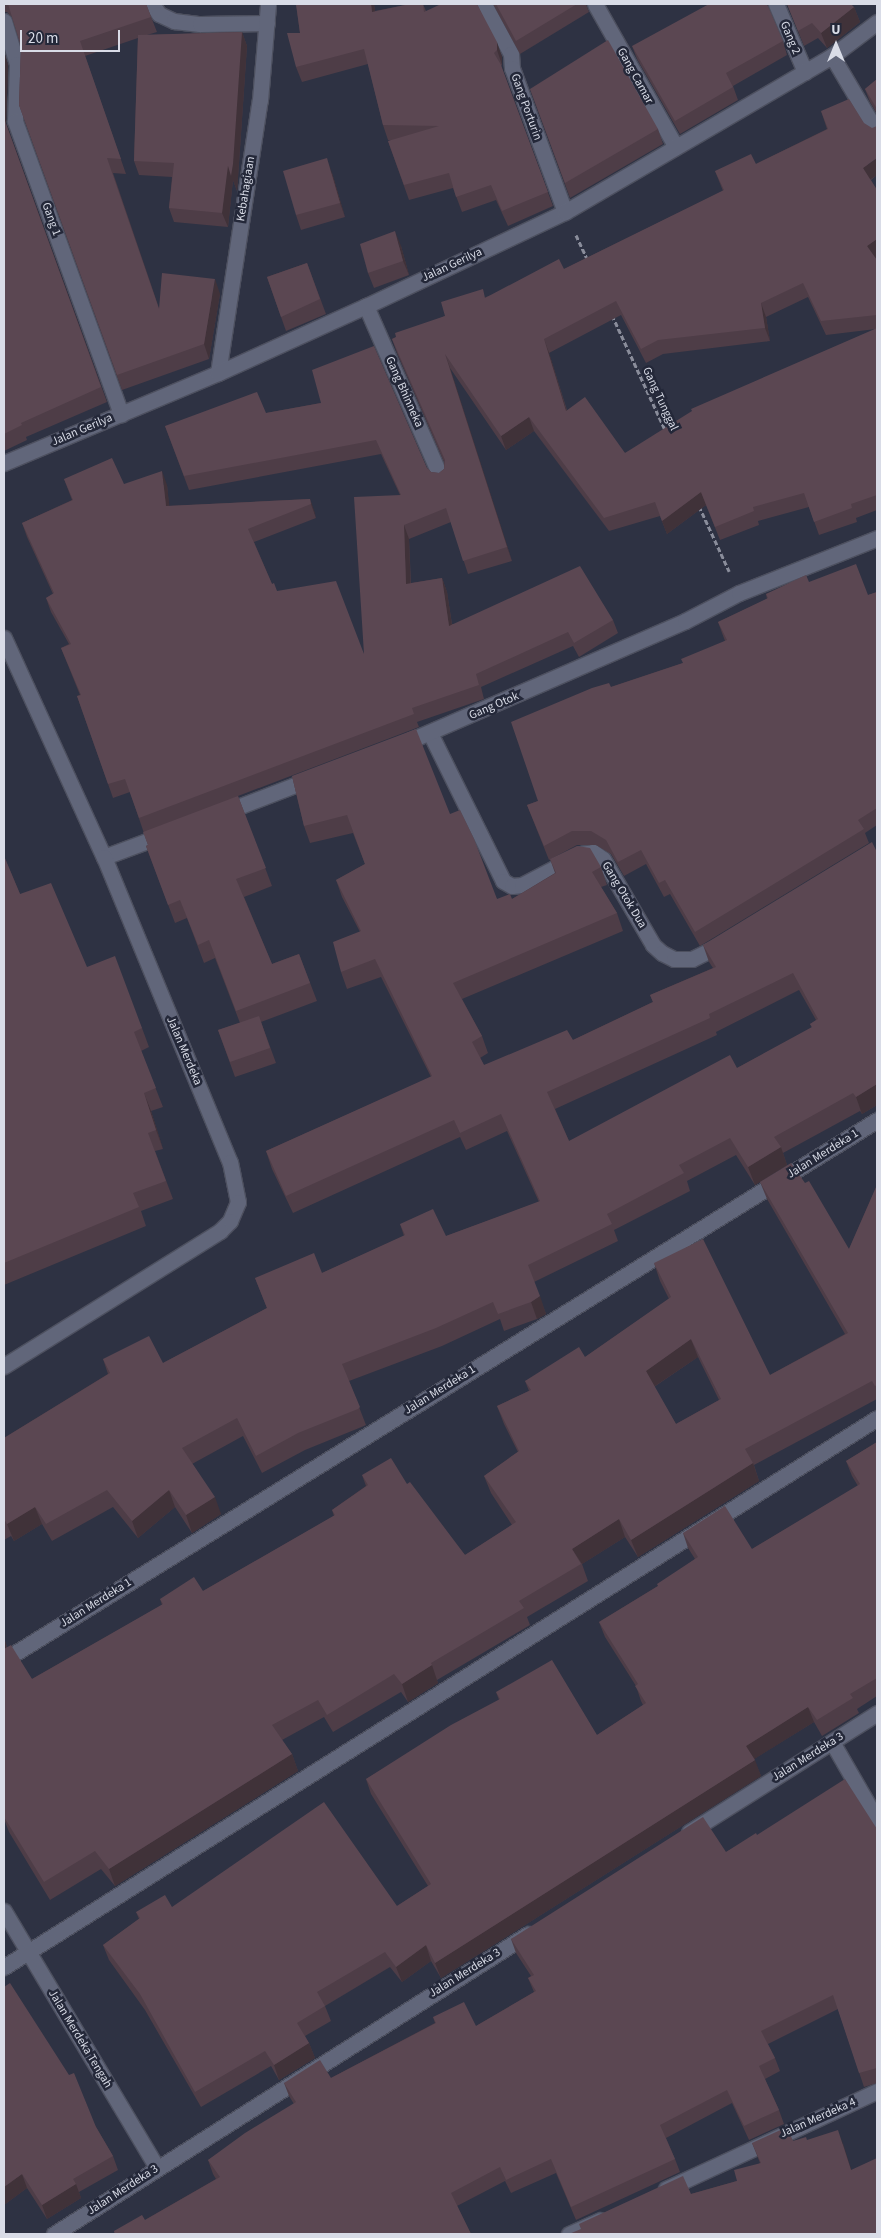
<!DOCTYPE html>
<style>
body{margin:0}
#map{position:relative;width:881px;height:2238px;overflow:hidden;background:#2e3243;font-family:"Source Sans 3",sans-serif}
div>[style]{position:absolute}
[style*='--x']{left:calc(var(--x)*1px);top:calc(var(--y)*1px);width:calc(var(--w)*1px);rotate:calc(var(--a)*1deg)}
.path>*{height:3px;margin-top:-1.5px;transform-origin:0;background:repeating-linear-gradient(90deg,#8a8d9b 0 5px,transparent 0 7.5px)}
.roads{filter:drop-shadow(1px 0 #4d505f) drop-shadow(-1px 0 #4d505f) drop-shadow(0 1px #4d505f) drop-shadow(0 -1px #4d505f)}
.street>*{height:15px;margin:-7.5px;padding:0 7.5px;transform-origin:7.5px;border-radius:7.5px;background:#61667a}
.secondary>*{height:15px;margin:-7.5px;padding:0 7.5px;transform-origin:7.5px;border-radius:7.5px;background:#61667a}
.wall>*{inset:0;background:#4e3d47}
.shaded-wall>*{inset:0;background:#403239}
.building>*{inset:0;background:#5b4752}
span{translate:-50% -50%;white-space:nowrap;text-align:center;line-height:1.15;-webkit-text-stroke:5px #242839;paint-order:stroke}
.street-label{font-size:12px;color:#d9dce7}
.frame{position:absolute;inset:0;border:5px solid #d9dce7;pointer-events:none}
.north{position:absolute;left:811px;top:20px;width:50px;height:50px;-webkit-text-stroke:4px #242839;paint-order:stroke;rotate:0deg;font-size:14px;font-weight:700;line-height:20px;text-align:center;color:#d9dce7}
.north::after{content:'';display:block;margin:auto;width:18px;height:22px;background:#d9dce7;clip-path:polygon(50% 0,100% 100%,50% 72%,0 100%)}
.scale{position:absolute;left:20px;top:30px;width:100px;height:22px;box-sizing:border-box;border:2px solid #d9dce7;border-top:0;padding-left:6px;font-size:15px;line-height:18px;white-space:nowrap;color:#d9dce7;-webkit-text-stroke:4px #242839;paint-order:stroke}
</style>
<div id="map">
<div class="path">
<div style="--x:576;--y:235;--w:29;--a:65"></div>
<div style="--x:612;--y:315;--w:129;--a:65.2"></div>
<div style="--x:699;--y:506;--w:72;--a:65.2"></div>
</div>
<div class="roads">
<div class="street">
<div style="--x:152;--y:4;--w:12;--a:55"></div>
<div style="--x:159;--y:14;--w:17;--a:25"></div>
<div style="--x:174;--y:21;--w:26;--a:7"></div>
<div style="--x:200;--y:24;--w:67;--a:-0.9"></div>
<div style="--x:484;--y:4;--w:57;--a:61.6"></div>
<div style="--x:511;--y:54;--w:14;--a:86"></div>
<div style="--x:512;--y:68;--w:153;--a:69.8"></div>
<div style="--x:595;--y:4;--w:164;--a:60.5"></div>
<div style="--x:776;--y:4;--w:74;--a:66.9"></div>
<div style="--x:4;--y:21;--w:45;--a:73.2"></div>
<div style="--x:17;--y:64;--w:57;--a:92"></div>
<div style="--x:15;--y:121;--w:312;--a:70.1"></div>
<div style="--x:832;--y:56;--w:88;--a:59.4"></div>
<div style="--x:366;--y:306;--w:188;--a:66.4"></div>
<div style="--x:218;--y:373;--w:276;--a:-81.3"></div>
<div style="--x:260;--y:100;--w:96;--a:-85.2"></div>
<div style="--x:430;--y:733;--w:165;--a:63.7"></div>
<div style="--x:503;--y:881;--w:10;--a:29"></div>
<div style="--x:512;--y:886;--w:10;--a:-6"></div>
<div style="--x:522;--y:885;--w:67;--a:-27.7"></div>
<div style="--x:581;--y:854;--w:12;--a:-9"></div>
<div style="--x:593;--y:852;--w:12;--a:35"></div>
<div style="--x:603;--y:859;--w:99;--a:59.8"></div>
<div style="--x:653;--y:945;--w:12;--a:42"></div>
<div style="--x:662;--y:953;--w:13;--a:27"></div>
<div style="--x:674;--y:959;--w:18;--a:0"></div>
<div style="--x:692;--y:959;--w:34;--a:-26"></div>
<div style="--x:402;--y:744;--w:309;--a:-23.5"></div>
<div style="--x:685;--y:621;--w:61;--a:-27.4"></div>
<div style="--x:739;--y:593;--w:149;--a:-21.7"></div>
<div style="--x:222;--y:813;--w:97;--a:-21"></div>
<div style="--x:104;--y:857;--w:66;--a:-20.4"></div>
<div style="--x:4;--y:1660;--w:1027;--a:-31.74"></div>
<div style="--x:832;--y:1742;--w:90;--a:60"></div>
<div style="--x:689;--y:1832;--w:222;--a:-32.3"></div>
<div style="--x:4;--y:1911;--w:299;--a:59.2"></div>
<div style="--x:4;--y:1967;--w:1031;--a:-32.16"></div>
<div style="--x:666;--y:2189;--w:233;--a:-24.9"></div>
<div style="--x:54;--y:2234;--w:561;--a:-32.33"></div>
<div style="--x:569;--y:2234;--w:34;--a:-24"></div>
</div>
<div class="secondary">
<div style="--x:4;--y:463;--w:232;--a:-22.8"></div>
<div style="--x:218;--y:373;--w:162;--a:-24.4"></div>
<div style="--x:366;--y:306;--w:220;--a:-25.3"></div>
<div style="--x:565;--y:212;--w:309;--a:-30.3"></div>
<div style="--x:832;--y:56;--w:56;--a:-37.1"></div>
<div style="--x:4;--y:638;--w:241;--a:65.5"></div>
<div style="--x:104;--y:857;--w:330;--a:67.6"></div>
<div style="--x:230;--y:1162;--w:41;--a:78.7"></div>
<div style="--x:238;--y:1202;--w:21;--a:113"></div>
<div style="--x:230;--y:1221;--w:14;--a:135"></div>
<div style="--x:220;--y:1231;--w:255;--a:148"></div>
</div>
</div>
<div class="wall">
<div style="clip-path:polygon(4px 4px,146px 4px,157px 32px,147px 35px,242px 32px,247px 46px,238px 178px,237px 191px,233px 180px,228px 227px,174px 222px,169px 208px,172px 177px,139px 175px,134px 161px,138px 38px,85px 56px,126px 174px,113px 173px,159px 308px,220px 294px,209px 359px,122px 390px,19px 105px,21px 46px,12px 17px,7px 12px,4px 12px)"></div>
<div style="clip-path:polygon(296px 4px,374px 4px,375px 11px,410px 4px,423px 4px,426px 11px,477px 4px,502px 57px,502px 65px,501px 66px,553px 206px,508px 226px,496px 200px,462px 212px,453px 188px,409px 200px,388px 141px,392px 140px,388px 140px,383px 125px,368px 64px,302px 82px,296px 67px,300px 33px)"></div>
<div style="clip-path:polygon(493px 4px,586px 4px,589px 12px,520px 54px)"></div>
<div style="clip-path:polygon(787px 4px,854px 7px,860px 22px,827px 48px,818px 38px,804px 46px)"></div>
<div style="clip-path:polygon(783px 41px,787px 55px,733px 86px,738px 100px,680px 134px,637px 59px,632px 46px)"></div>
<div style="clip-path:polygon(4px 52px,8px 65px,6px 124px,107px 402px,26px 437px,27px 440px,4px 451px)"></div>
<div style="clip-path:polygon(877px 79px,877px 114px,870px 102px,865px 89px)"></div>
<div style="clip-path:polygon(530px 89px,658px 129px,663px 144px,570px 198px)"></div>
<div style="clip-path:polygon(evenodd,821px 111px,877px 175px,871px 180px,877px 190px,877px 257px,875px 258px,877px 260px,877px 510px,856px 518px,857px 522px,819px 535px,809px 507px,758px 521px,759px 525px,720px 540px,706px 505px,667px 534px,660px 516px,609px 531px,534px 431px,506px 450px,450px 368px,512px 561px,468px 574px,451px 522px,409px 539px,411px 583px,442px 578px,447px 592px,452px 624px,613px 620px,618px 633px,579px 657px,573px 646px,481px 687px,484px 699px,417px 722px,419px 727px,238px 796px,272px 886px,244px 897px,272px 964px,299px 954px,317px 1001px,261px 1022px,276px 1063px,235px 1077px,218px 1030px,240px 1023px,215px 958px,204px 963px,187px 918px,175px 923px,146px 846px,148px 845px,130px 792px,113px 798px,77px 696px,80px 695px,61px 648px,69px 644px,51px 612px,46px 598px,53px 594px,27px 537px,22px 523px,72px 500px,64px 479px,124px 484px,167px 485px,169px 506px,310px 499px,316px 518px,254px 542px,272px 584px,277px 591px,364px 654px,400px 495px,381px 454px,189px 490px,165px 426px,266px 413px,321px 403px,427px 468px,431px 472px,439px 473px,444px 469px,444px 462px,397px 353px,392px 339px,445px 316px,486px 297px,564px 269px,723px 191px,715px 171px,756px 164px,827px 129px,821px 111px,808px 297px,826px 335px,876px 329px,625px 453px,567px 410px,549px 353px,621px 315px,646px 363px,663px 354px,770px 341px,766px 317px,808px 297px)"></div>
<div style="clip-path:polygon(332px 173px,345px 217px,301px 230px,296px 215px)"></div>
<div style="clip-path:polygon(401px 246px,409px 275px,374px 288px,368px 273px)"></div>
<div style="clip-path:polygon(307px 263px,326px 314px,286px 331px,267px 277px)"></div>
<div style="clip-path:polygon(809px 582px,868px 595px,877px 592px,877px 825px,865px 833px,869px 843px,700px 946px,670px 894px,664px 897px,646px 864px,624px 876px,611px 854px,596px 845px,577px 845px,549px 860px,527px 805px,538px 801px,611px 687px,683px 663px,725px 641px,718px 622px,767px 599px,766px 594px)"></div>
<div style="clip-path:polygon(evenodd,292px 776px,450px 814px,497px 899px,512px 899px,555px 873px,550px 859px,601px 867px,607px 885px,601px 887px,617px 913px,623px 931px,462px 999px,482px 1036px,488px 1053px,480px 1058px,484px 1065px,573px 1040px,653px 1002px,650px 995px,713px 968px,709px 962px,703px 945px,877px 852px,877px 1105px,862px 1114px,860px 1111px,783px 1153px,787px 1165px,755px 1185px,736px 1155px,687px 1181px,690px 1191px,614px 1230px,618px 1241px,534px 1282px,546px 1314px,537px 1319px,504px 1331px,500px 1319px,442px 1346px,349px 1381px,366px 1425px,364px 1426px,305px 1450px,262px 1473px,243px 1436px,192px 1464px,221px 1514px,192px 1533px,175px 1507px,138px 1538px,113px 1507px,52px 1541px,42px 1524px,14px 1541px,11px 1536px,4px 1540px,4px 1438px,108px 1374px,103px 1359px,163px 1363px,267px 1308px,255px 1278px,322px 1273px,404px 1236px,400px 1224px,446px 1236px,539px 1202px,507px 1131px,466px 1150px,460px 1137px,293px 1213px,272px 1169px,266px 1151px,431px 1077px,381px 977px,347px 989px,341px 972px,360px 932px,342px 897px,336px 880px,365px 864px,353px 833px,310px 843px,304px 826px,292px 776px,799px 990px,816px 1020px,810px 1024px,812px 1028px,737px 1068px,569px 1141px,555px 1109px,717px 1035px,716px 1032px,799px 990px)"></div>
<div style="clip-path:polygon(4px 856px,20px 894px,142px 1028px,149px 1047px,141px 1051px,163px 1107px,151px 1111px,163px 1149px,155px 1151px,173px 1199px,141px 1211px,146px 1226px,4px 1285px)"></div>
<div style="clip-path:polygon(evenodd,760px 1182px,849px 1249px,877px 1185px,877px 1399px,754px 1465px,759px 1481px,638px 1557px,625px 1537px,582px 1564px,588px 1581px,527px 1617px,530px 1625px,437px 1680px,438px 1683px,408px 1702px,401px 1692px,333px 1732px,324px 1717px,282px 1740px,292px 1754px,298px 1771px,115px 1886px,101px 1869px,50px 1900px,9px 1832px,4px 1819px,4px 1638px,7px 1647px,32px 1679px,162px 1605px,160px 1599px,203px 1591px,334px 1516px,332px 1510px,366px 1486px,362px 1475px,407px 1484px,465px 1555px,512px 1525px,491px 1493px,484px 1476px,518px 1452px,504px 1424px,497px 1406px,529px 1391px,525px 1381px,585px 1357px,669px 1299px,660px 1281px,654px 1263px,770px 1375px,845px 1334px,767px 1199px,760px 1182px,698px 1357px,719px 1400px,676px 1424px,654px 1387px,698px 1357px)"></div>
<div style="clip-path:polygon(877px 1442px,877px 1696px,857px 1709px,859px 1713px,822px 1736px,814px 1722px,754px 1759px,761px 1776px,441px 1978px,431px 1961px,402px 1982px,390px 1967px,325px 2006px,331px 2021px,305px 2036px,309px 2043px,315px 2058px,279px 2080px,271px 2066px,201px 2107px,145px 2010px,109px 1960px,103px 1945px,139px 1919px,136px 1912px,172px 1907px,397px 1906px,428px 1886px,371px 1794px,366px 1779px,499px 1700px,496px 1692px,597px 1735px,643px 1705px,641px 1701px,636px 1686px,605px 1637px,599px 1622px,658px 1586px,695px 1559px,688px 1548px,683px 1533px,752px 1549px,858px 1486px,852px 1476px,846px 1461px)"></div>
<div style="clip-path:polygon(877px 1829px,877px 2083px,864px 2087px,838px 2009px,768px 2044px,775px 2058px,780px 2071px,765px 2079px,779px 2110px,784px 2124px,749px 2140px,732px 2103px,666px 2138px,675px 2159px,680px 2172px,576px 2220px,556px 2173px,511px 2193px,505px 2181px,457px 2206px,471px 2234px,115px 2234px,114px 2231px,145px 2220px,216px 2179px,213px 2174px,208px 2160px,294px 2104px,289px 2096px,284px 2083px,331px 2078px,435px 2023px,433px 2017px,476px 2026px,534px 1992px,528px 1978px,531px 1976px,516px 1953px,511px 1939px,726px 1852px,757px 1835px)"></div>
<div style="clip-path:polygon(4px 1987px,96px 2127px,113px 2156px,118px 2170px,79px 2192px,81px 2198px,47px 2219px,27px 2188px,4px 2205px)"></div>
<div style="clip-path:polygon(807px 2140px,843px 2144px,851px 2170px,877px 2234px,691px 2194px,737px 2181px,760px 2163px,752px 2143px)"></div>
</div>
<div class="shaded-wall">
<div style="clip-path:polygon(371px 4px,374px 4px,377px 26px,372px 12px)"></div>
<div style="clip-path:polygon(854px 7px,860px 22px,827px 48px,821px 33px)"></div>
<div style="clip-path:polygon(242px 32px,247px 46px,238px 178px,237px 191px,233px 180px,228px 227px,222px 213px)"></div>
<div style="clip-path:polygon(497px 42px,502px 57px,502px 65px,497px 50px)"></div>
<div style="clip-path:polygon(4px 52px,8px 65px,6px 124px,107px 402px,4px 118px)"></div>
<div style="clip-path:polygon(327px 158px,332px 173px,345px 217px,340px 203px)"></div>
<div style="clip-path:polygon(877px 158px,877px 175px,868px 181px,863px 168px)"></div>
<div style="clip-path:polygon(395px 231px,401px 246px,409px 275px,403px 261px)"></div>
<div style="clip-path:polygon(877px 239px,877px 257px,872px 260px,867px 246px)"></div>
<div style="clip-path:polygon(215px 279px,220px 294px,209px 359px,204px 344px)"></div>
<div style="clip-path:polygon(761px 303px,766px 317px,770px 341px,765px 328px)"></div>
<div style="clip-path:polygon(544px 339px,549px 353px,571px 425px,566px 411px)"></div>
<div style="clip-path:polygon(445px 354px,450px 368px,512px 561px,507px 547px)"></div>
<div style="clip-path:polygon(529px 417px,534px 431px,506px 450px,501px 436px)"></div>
<div style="clip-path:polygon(162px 471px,167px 485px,171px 520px,166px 506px)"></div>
<div style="clip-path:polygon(701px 492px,706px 505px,667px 534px,662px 521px)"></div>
<div style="clip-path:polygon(310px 499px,315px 513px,316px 518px,311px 504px)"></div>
<div style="clip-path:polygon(404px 525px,409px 539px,411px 598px,406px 584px)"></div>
<div style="clip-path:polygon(442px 578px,447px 592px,454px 639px,449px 626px)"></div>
<div style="clip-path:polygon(877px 1084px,877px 1105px,862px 1114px,856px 1097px)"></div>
<div style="clip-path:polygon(144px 1093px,151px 1111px,163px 1149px,156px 1130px)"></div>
<div style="clip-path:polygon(781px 1147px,787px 1165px,755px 1185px,748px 1167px)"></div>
<div style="clip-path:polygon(540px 1296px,546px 1314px,537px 1319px,531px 1302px)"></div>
<div style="clip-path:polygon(691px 1339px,698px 1357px,652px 1388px,646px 1371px)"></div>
<div style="clip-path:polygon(753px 1463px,759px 1481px,638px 1557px,631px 1540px)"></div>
<div style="clip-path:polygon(169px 1490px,175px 1507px,138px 1538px,132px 1521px)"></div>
<div style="clip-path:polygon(215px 1497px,221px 1514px,192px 1533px,186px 1515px)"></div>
<div style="clip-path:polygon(35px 1507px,42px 1524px,14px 1541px,7px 1524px)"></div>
<div style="clip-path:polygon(619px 1519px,625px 1537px,582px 1564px,572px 1549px)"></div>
<div style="clip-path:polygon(4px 1638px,7px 1647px,4px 1650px)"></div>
<div style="clip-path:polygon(432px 1665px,438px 1683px,408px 1702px,402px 1684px)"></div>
<div style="clip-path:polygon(808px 1707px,814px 1722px,751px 1761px,746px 1746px)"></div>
<div style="clip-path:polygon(292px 1754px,298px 1771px,115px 1886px,109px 1869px)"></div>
<div style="clip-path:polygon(755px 1760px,761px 1776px,441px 1978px,435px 1963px)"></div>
<div style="clip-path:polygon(426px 1945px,431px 1961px,402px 1982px,396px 1967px)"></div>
<div style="clip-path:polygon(309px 2043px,315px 2058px,279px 2080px,274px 2065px)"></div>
<div style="clip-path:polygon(838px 2130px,843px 2144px,856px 2184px,851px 2170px)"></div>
<div style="clip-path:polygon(22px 2174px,27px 2188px,4px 2205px,4px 2187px)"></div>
<div style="clip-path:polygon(76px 2184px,81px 2198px,47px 2219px,42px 2205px)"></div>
</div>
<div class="building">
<div style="clip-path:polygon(8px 4px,146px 4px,147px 6px,151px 17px,80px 41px,121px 159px,107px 158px,159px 309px,162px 273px,215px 279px,204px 344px,117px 375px,19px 105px,21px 46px)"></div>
<div style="clip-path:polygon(296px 4px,371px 4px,372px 12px,410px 4px,423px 4px,424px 12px,441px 4px,477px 4px,497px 42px,497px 50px,494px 53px,501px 65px,548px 192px,502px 211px,491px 185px,456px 197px,449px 173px,404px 185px,388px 141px,439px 126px,383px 125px,364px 49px,296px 67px,287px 33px,300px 33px)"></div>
<div style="clip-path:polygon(496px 4px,577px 4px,516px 41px)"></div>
<div style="clip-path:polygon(709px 4px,767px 4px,783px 41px,726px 73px,733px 87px,675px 121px,632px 46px)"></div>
<div style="clip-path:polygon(787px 4px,851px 4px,854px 7px,821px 33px,812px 23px,798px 31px)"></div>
<div style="clip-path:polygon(242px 32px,233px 164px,231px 176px,228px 166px,222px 213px,169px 208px,174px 163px,134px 161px,138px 35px)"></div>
<div style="clip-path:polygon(608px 40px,658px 129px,565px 183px,530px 89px)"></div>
<div style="clip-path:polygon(877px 79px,877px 109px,865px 89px)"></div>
<div style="clip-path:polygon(849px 99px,864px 123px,872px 128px,877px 126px,877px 158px,863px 168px,877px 190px,877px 239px,867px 246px,877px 260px,877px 315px,821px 321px,803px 283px,761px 303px,765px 328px,658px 340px,641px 349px,616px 301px,544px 339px,566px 411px,585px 397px,625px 453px,692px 411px,691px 409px,877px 328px,877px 495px,851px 504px,852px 508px,814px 522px,804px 493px,753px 507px,754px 511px,715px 527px,701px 492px,662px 521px,655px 502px,604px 518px,529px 417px,501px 436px,445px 354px,507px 547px,463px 561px,446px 508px,404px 525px,406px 584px,442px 578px,449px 626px,580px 566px,613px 620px,574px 643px,568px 632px,476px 674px,479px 685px,412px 708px,414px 714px,139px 818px,125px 779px,108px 784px,77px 696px,81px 695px,61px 648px,71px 644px,46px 598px,54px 593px,22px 523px,73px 500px,64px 479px,112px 458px,124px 484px,162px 471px,166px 506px,310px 499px,311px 504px,248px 529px,272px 584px,274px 583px,277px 591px,336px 581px,364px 654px,354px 497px,401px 495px,376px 440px,184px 476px,165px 426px,257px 392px,266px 413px,321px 403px,312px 370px,374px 346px,427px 468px,431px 472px,439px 473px,444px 469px,445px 460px,392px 339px,396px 337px,395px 333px,445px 316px,441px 302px,483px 289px,485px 298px,559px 259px,564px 269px,724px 190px,715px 171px,751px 154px,756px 164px,828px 129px,821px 111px)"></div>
<div style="clip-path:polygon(4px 118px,101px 387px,21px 423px,22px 425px,4px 434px)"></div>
<div style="clip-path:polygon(327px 158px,340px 203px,296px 215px,283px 171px)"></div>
<div style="clip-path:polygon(395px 231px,403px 261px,368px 273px,360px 244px)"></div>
<div style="clip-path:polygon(307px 263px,320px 299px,281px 317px,267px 277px)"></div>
<div style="clip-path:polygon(856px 564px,868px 595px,877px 592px,877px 808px,858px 820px,864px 829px,695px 932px,665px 880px,659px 883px,641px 850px,618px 862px,606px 840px,591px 831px,572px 831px,544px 846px,527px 805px,538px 801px,511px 722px,592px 688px,609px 683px,611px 687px,683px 663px,681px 659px,727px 640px,718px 622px,768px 598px,766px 594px,806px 575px,809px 582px)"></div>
<div style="clip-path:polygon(evenodd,416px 729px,450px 814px,460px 810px,474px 839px,497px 899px,510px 894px,512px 899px,556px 873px,550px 859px,577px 846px,590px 848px,601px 867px,592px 872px,617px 913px,453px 983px,482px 1036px,472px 1042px,484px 1065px,567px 1030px,573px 1040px,653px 1002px,650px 995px,716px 967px,703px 945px,872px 842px,877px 852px,877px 1084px,856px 1097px,853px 1093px,774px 1137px,781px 1147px,748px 1167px,730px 1138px,679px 1165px,684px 1173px,607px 1214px,612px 1224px,528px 1265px,540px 1296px,531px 1302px,498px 1314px,493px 1302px,436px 1328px,342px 1364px,360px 1407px,358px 1409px,298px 1433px,256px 1456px,237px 1418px,182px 1448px,215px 1497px,186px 1515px,169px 1490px,132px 1521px,107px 1490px,46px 1524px,35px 1507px,7px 1524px,4px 1519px,4px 1438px,110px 1373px,103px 1359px,149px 1336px,163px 1363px,267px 1308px,255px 1278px,314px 1253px,322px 1273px,405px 1235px,400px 1224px,433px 1209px,446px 1236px,540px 1201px,501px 1114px,460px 1133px,454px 1120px,286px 1196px,266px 1151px,432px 1076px,375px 959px,341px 972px,333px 942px,361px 931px,336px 880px,365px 864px,347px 815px,304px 826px,292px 776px,416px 729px,793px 973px,818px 1019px,810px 1024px,812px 1027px,737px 1068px,730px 1055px,569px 1141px,547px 1092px,710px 1018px,709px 1014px,793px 973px)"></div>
<div style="clip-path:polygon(238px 796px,266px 868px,236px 879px,272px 964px,299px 954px,310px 983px,236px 1011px,209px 940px,198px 945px,180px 900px,168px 905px,146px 846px,148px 845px,143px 832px)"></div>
<div style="clip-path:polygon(4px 856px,20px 894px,51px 883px,87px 967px,115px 956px,142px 1028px,134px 1032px,156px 1088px,144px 1093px,156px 1130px,148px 1133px,166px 1181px,133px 1193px,139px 1207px,4px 1263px)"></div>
<div style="clip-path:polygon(259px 1016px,270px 1048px,230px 1062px,218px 1030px)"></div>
<div style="clip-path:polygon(evenodd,791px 1163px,805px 1183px,809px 1181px,849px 1249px,877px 1185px,877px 1385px,875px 1386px,872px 1381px,745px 1449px,753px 1463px,631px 1540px,619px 1519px,572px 1549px,581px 1564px,519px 1601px,524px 1608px,431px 1663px,432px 1665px,402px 1684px,394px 1674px,327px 1715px,318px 1700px,272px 1725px,292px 1754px,109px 1869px,95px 1851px,44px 1882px,4px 1817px,4px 1814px,5px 1813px,4px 1812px,4px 1649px,11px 1645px,32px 1679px,163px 1604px,160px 1599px,194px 1577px,203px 1591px,335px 1515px,332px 1510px,368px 1485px,362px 1475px,391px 1458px,407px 1484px,410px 1482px,465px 1555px,516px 1522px,484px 1476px,519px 1451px,497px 1406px,531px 1390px,525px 1381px,579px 1347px,585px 1357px,671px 1297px,654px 1263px,703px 1239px,770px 1375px,848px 1333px,760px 1182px,791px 1163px,691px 1339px,721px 1399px,676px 1424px,646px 1371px,691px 1339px)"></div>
<div style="clip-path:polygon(877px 1442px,877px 1678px,850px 1694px,853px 1698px,817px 1720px,808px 1707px,746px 1746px,755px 1760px,435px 1963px,426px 1945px,396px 1967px,385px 1952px,317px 1992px,325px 2006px,297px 2023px,309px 2043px,274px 2065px,265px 2051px,195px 2092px,140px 1994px,103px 1945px,140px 1918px,136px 1912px,165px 1895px,172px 1907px,324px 1802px,397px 1906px,431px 1884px,366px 1779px,451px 1725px,500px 1699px,496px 1692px,552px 1660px,597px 1735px,646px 1703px,635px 1686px,638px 1684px,599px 1622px,658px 1586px,657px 1584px,698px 1557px,683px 1533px,725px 1506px,752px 1549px,860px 1484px,846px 1461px)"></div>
<div style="clip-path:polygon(845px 1779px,877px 1829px,877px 2068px,859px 2073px,833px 1995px,761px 2031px,775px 2058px,759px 2066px,779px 2110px,744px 2126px,727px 2090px,660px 2125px,675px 2159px,571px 2207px,551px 2159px,506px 2180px,500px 2167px,451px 2193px,471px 2234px,115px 2234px,114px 2231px,142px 2215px,145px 2220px,220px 2177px,208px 2160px,245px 2133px,296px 2102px,284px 2083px,320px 2060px,331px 2078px,436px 2023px,433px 2017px,464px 2002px,476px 2026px,536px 1991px,528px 1978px,534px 1975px,511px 1939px,703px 1817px,726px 1852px,756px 1833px,757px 1835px)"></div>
<div style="clip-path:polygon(10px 1983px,69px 2075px,74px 2073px,96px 2127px,113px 2156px,73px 2179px,76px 2184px,42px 2205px,22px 2174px,4px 2187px,4px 1987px)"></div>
<div style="clip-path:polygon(787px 2127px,793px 2141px,806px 2137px,807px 2140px,838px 2130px,851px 2170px,877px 2158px,877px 2234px,569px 2234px,581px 2229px,579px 2224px,683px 2176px,691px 2194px,737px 2181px,734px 2170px,761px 2163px,752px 2143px)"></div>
</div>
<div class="street-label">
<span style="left:790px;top:38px;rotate:67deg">Gang 2</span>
<span style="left:635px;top:76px;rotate:61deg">Gang Camar</span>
<span style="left:526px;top:107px;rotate:70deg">Gang Porturin</span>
<span style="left:246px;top:189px;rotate:-81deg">Kebahagiaan</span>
<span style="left:51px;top:219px;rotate:70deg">Gang 1</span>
<span style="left:452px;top:265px;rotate:-25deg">Jalan Gerilya</span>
<span style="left:404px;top:392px;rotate:66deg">Gang Bhinneka</span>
<span style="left:660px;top:399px;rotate:65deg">Gang Tunggal</span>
<span style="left:82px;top:430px;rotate:-23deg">Jalan Gerilya</span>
<span style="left:494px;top:706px;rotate:-23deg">Gang Otok</span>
<span style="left:624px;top:895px;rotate:59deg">Gang Otok Dua</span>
<span style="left:184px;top:1051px;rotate:67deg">Jalan Merdeka</span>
<span style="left:823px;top:1154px;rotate:-32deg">Jalan Merdeka 1</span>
<span style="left:440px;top:1390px;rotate:-32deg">Jalan Merdeka 1</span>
<span style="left:96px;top:1603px;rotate:-32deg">Jalan Merdeka 1</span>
<span style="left:808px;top:1757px;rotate:-32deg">Jalan Merdeka 3</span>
<span style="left:465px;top:1973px;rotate:-32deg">Jalan Merdeka 3</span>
<span style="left:80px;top:2039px;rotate:59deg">Jalan Merdeka Tengah</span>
<span style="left:818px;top:2118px;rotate:-24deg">Jalan Merdeka 4</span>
<span style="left:123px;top:2190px;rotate:-33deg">Jalan Merdeka 3</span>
</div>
<div class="frame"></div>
<div class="north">U</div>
<div class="scale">20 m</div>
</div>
